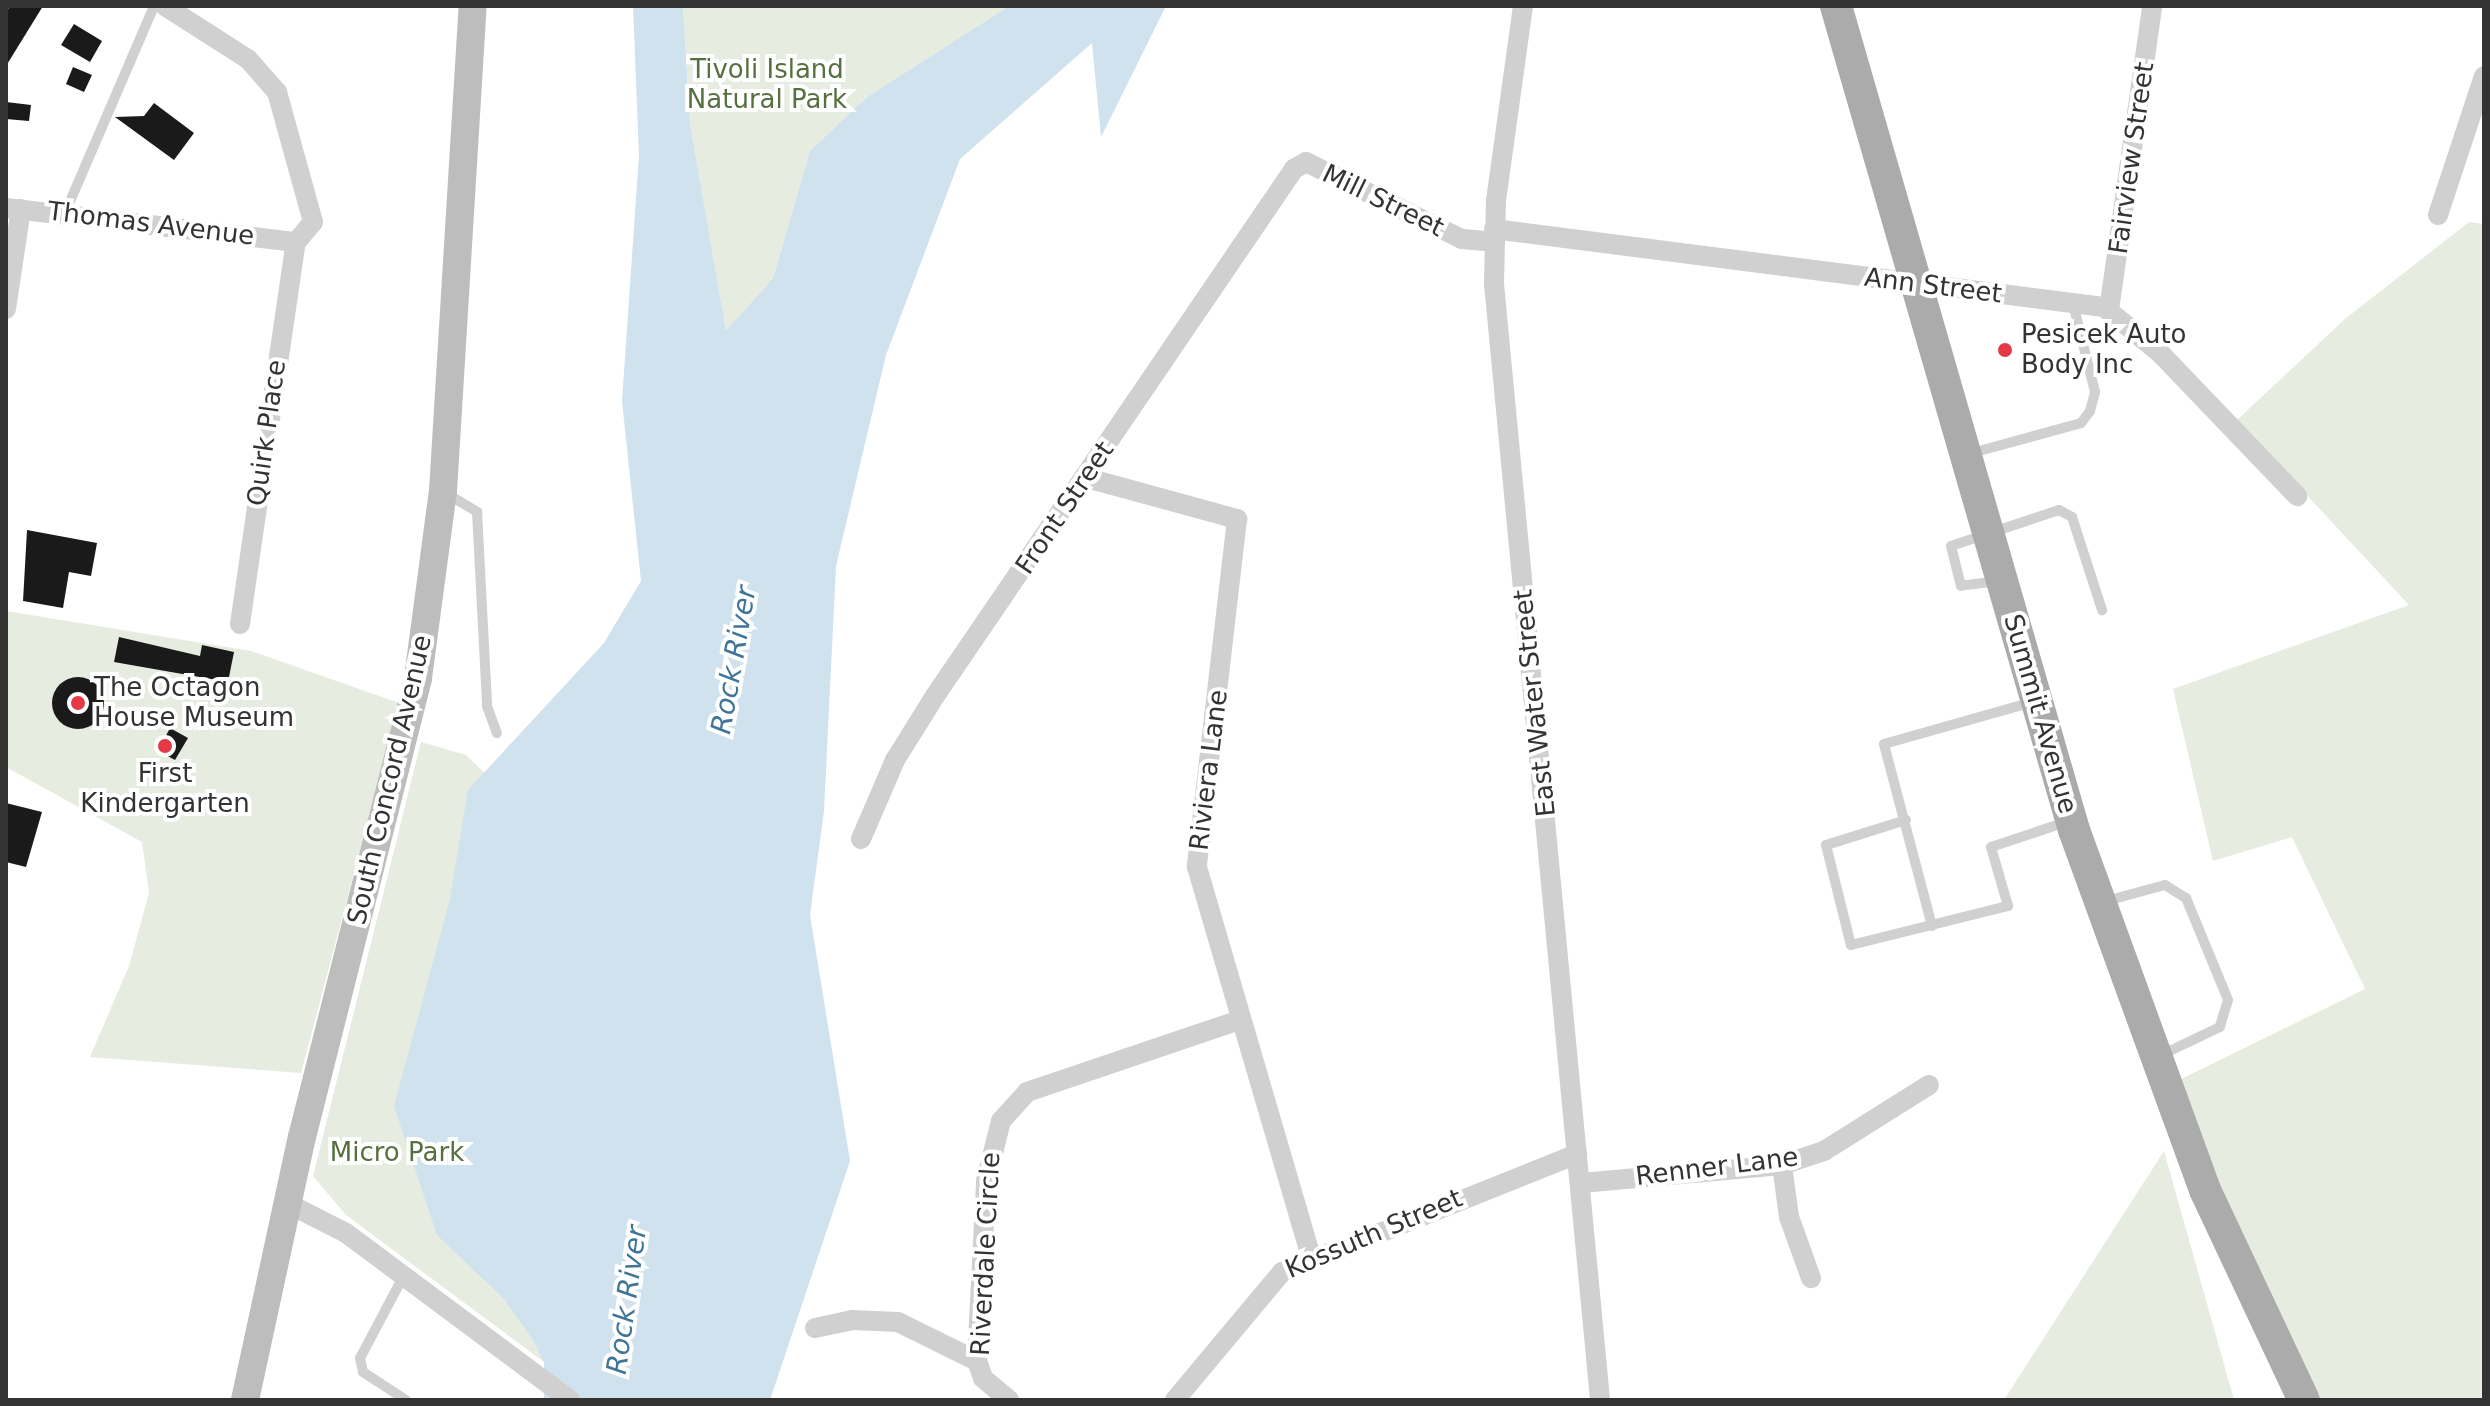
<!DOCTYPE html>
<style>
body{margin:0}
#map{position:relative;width:2490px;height:1406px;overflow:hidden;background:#fff;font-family:"DejaVu Sans",sans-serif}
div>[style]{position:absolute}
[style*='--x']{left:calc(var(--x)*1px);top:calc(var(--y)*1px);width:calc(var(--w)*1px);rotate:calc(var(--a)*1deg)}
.green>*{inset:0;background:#e6ecdf}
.water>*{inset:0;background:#cfe2ee}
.building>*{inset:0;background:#1a1a1a}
.round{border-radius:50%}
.lane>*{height:10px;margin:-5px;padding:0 5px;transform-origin:5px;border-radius:5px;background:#d0d0d0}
.street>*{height:20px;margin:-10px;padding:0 10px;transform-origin:10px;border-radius:10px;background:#d0d0d0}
.secondary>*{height:28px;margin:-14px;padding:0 14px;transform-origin:14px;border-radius:14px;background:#bdbdbd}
.primary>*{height:32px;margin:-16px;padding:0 16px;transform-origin:16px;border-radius:16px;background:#ababab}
.dots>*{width:22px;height:22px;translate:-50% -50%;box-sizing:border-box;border:4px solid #fff;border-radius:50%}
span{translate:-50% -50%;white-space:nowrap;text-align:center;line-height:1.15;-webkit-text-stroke:8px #fff;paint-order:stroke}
.park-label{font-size:26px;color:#56703f}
.street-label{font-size:26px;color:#333}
.poi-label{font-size:26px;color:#333}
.left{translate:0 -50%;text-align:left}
.water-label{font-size:28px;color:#3f7597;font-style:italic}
.frame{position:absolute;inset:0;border:8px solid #333;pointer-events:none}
</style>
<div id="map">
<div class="green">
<div style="clip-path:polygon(683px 6px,1009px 6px,867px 97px,810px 151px,773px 278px,726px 332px,690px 123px)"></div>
<div style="clip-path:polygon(2469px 222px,2484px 224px,2484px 1400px,2313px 1400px,2175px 1082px,2365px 989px,2292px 837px,2213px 861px,2173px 689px,2409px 605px,2237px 420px,2345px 319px)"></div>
<div style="clip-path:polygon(6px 611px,251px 651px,399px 703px,301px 1073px,90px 1057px,129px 966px,149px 893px,142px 842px,6px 767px)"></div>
<div style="clip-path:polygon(421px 742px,466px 755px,501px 789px,544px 1362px,346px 1215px,313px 1176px)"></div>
<div style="clip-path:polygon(2164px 1151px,2234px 1400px,2004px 1400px)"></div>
</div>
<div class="water">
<div style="clip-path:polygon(633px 6px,683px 6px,690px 123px,726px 331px,773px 278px,810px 151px,867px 97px,1009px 6px,1166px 6px,1101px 137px,1092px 43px,960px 159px,886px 355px,836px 566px,824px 811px,810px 915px,850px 1161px,770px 1400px,544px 1400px,544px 1362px,533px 1340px,504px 1299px,437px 1235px,394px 1106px,450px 899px,468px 790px,604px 643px,641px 581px,622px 401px,639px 155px)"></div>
</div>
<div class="building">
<div style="clip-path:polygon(10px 6px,43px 6px,6px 66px,6px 12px)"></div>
<div style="clip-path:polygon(74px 24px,102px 41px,90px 62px,61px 45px)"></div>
<div style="clip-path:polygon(73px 67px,92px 75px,84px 92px,66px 84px)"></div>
<div style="clip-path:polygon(6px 102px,31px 105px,29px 121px,6px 119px)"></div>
<div style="clip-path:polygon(154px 103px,194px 133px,174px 160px,115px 117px,144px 116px)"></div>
<div style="clip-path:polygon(27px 530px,97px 543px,91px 576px,69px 572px,63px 608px,23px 601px)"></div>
<div style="clip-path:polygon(119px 637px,200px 656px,202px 645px,234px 652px,228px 682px,114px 662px)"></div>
<div class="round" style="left:52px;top:677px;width:52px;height:52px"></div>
<div style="clip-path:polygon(170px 728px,188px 738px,175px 760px,158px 751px)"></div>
<div style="clip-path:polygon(6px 803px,42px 812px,26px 867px,6px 862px)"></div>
</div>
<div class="lane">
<div style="--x:65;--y:213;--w:225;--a:-66.7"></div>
<div style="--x:1968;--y:454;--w:117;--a:-15.3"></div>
<div style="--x:2081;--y:423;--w:15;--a:-53"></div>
<div style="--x:2090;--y:411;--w:20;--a:-75"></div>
<div style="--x:2095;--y:392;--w:91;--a:-104"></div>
<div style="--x:444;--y:492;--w:39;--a:31"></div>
<div style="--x:477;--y:512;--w:194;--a:87"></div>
<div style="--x:487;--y:706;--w:29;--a:70"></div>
<div style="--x:1999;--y:581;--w:38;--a:173"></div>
<div style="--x:1961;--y:586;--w:41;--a:-104"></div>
<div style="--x:1951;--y:546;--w:114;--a:-18.4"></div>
<div style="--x:2059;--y:510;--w:15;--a:28"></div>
<div style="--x:2072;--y:517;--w:98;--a:72.1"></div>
<div style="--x:1906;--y:820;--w:84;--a:162.6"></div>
<div style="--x:1826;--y:845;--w:103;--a:76"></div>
<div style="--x:1851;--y:945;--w:162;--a:-14"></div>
<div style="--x:2008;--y:906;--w:61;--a:-106.1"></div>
<div style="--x:1991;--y:847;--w:82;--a:-18.4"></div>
<div style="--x:2106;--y:901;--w:61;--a:-15.2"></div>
<div style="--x:2165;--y:885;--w:25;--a:32"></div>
<div style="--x:2186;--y:898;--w:110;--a:67.6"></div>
<div style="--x:2228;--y:1000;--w:28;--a:107"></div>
<div style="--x:2220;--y:1027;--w:68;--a:154.6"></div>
<div style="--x:1932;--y:926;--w:188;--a:-104.8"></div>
<div style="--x:1884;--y:744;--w:154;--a:-15.8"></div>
<div style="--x:404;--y:1275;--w:94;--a:117.9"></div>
<div style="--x:360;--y:1358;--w:14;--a:78"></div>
<div style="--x:363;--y:1372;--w:51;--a:33.1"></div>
</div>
<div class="street">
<div style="--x:165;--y:6;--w:98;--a:32.6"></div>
<div style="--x:248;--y:59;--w:44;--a:48.7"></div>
<div style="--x:277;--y:92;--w:135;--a:74.5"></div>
<div style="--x:313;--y:222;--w:26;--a:130"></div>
<div style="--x:1523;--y:6;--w:197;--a:97.9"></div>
<div style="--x:1496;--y:201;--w:83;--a:91.4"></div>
<div style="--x:1494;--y:284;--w:1121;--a:84.57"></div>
<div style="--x:6;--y:208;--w:292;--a:6.7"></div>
<div style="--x:2438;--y:215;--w:146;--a:-71.7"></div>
<div style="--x:1494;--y:229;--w:615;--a:7.29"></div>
<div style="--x:2104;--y:307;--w:74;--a:39.5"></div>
<div style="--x:2161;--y:354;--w:197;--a:46.2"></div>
<div style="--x:6;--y:309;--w:101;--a:-81.5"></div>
<div style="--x:2109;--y:310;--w:307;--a:-81.9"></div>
<div style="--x:1087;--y:478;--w:156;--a:15.3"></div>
<div style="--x:1237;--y:519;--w:350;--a:96.6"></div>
<div style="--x:1197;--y:867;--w:405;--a:73.7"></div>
<div style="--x:240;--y:624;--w:386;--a:-81.7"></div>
<div style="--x:861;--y:839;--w:86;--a:-66.7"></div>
<div style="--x:895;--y:760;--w:75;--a:-58"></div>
<div style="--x:935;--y:696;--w:638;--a:-55.74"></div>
<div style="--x:1294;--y:169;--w:14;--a:-30"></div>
<div style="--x:1306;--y:162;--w:174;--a:26.3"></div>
<div style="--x:1462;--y:239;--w:32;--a:5"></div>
<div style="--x:1782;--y:1165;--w:52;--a:82.3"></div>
<div style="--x:1789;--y:1217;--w:65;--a:70.2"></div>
<div style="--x:1581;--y:1183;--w:202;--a:-5.1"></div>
<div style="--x:1782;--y:1165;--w:44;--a:-18.4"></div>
<div style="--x:1824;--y:1151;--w:124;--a:-32.2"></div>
<div style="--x:287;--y:1203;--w:66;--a:27"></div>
<div style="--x:346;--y:1233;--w:279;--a:36.7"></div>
<div style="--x:815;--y:1328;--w:38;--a:-12"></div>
<div style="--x:852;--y:1320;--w:46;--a:2.5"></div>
<div style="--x:898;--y:1322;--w:88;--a:26.3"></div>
<div style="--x:1009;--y:1400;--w:34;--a:-140"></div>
<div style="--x:983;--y:1378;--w:18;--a:-109"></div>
<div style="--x:977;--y:1361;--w:180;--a:-87.1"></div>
<div style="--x:986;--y:1181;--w:62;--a:-76"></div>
<div style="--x:1001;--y:1121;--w:39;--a:-48"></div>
<div style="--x:1027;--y:1092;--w:225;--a:-18.7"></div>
<div style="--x:1175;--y:1400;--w:167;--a:-50.1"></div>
<div style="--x:1282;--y:1272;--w:318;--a:-21.8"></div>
</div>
<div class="secondary">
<div style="--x:245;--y:1400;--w:269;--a:-77.8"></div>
<div style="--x:302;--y:1137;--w:473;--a:-75.8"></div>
<div style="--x:418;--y:678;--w:189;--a:-82.4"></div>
<div style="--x:443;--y:491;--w:486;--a:-86.5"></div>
</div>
<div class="primary">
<div style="--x:1836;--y:6;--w:858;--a:73.89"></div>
<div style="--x:2074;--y:830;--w:383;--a:70"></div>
<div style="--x:2205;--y:1190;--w:232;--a:64.8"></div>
</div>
<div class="dots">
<div style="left:2005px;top:350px;background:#e63946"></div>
<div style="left:78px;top:703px;background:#e63946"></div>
<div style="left:165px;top:746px;background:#e63946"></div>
</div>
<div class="park-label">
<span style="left:767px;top:85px">Tivoli Island<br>Natural Park</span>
<span style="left:397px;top:1153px">Micro Park</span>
</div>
<div class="street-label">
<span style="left:2132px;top:158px;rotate:-82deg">Fairview Street</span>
<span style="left:1383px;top:201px;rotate:26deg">Mill Street</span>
<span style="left:151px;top:224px;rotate:7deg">Thomas Avenue</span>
<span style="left:1933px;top:286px;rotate:7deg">Ann Street</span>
<span style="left:267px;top:433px;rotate:-82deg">Quirk Place</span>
<span style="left:1065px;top:508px;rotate:-56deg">Front Street</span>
<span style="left:1535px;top:703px;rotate:-96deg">East Water Street</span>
<span style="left:2040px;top:714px;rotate:74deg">Summit Avenue</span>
<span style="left:1209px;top:770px;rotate:-83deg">Riviera Lane</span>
<span style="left:390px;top:780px;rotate:-77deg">South Concord Avenue</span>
<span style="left:1717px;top:1167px;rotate:-7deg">Renner Lane</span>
<span style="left:1374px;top:1234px;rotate:-23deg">Kossuth Street</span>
<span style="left:986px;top:1254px;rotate:-87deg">Riverdale Circle</span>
</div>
<div class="poi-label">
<span class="left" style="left:2021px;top:350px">Pesicek Auto<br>Body Inc</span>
<span class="left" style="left:94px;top:703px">The Octagon<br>House Museum</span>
<span style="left:165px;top:789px">First<br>Kindergarten</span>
</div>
<div class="water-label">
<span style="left:734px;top:660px;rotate:-80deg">Rock River</span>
<span style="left:627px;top:1300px;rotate:-82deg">Rock River</span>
</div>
<div class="frame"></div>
</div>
